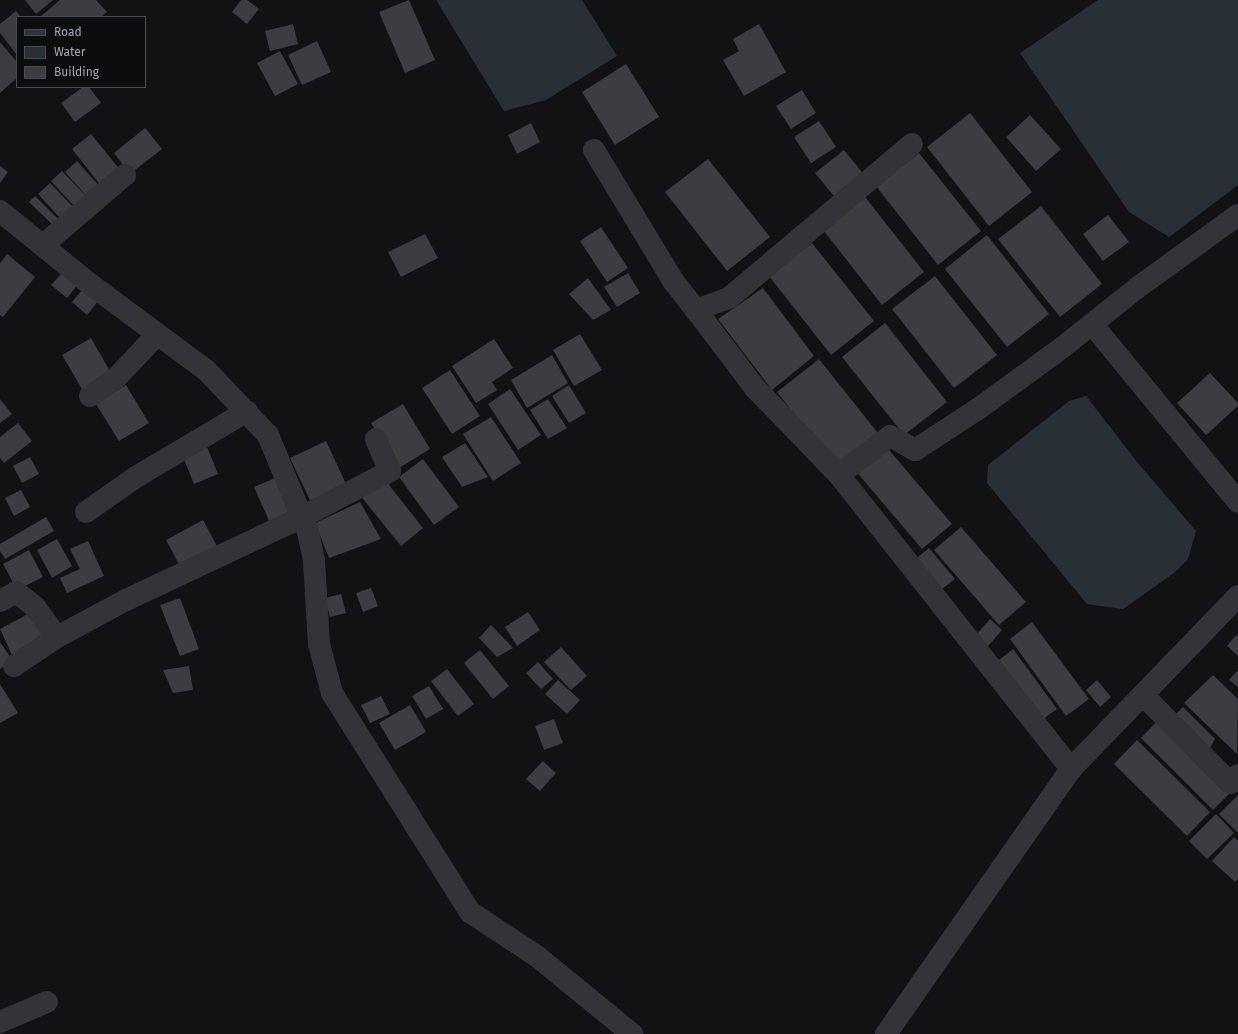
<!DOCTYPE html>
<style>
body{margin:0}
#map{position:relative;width:1238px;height:1034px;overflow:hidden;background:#121214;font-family:"Fira Sans",sans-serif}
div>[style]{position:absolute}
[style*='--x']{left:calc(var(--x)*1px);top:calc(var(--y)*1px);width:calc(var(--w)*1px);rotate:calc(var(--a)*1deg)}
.water>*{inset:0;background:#282f37}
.building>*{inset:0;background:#3c3c41}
.street>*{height:22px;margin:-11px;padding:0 11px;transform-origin:11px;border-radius:11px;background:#333339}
span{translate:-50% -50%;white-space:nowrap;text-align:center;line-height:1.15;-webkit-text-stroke:3.5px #0d0d0e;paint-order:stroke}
.legend{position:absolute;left:16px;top:16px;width:130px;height:72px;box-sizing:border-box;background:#0d0d0e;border:1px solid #494b50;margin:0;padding:5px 7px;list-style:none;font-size:12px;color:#a3a7b4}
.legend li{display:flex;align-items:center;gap:8px;height:20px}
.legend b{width:20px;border:1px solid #494b50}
</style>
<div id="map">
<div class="water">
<div style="clip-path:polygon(436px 0,582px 0,617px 56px,546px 100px,504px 111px)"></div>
<div style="clip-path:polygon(1098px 0,1238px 0,1238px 185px,1169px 237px,1129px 212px,1020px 53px)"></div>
<div style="clip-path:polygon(1086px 396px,1138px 463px,1196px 531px,1188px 559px,1174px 573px,1123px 609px,1087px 604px,987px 483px,988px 465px,1069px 401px)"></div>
</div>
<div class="building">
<div style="clip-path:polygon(25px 0,53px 0,36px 14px)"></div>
<div style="clip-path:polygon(60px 0,96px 0,107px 12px,101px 17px,40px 17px)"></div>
<div style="clip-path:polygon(241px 0,247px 0,259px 9px,247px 24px,232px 12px)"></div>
<div style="clip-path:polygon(409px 0,435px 60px,405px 73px,379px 12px)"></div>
<div style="clip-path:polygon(16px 11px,21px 17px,17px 17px,17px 55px,0 33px,0 24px)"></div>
<div style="clip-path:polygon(293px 24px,298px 44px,270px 51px,265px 31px)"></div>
<div style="clip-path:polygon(759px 24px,786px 72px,744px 96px,723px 60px,739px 51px,733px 39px)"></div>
<div style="clip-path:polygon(317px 41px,331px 72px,302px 85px,288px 55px)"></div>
<div style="clip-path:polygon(0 42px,17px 62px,17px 78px,0 93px)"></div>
<div style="clip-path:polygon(280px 51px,298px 84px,275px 96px,257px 63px)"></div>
<div style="clip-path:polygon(626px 64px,659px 117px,615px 145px,582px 92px)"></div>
<div style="clip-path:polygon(83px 87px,89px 87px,101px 103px,75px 122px,61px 103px)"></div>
<div style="clip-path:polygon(802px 90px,816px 113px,791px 129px,776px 106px)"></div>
<div style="clip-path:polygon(970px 113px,1032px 192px,989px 226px,927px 147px)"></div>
<div style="clip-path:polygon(1030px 115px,1061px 149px,1036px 171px,1006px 137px)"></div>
<div style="clip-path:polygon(819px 121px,836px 147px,811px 163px,794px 137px)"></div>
<div style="clip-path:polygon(531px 123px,540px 142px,517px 154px,508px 135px)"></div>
<div style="clip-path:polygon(145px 128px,162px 149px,130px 174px,114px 153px)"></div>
<div style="clip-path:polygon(91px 134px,121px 171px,102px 187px,72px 149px)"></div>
<div style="clip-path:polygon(844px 150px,866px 177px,838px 201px,815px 173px)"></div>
<div style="clip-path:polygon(919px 153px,981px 231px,938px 265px,876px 186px)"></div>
<div style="clip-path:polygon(708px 159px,770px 237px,727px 271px,665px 192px)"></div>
<div style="clip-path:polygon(77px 161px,101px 188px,89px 199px,65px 172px)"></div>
<div style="clip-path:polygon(0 166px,8px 172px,0 183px)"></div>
<div style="clip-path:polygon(62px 171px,86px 196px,75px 207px,51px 181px)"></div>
<div style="clip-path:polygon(50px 183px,75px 209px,63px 221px,38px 194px)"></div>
<div style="clip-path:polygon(862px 193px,924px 272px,882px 305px,820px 226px)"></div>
<div style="clip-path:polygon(35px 196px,61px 222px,55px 227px,29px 202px)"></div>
<div style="clip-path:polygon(1041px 206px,1102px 284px,1060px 317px,998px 239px)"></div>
<div style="clip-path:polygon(1108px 215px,1129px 242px,1103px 261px,1083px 234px)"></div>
<div style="clip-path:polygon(601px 227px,628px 268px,607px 282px,580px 241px)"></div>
<div style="clip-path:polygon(425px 234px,438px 258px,401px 277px,388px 252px)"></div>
<div style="clip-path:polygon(987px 235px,1049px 314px,1007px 347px,945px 269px)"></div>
<div style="clip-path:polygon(812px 243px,874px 321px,831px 355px,769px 276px)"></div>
<div style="clip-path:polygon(7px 254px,35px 277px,3px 317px,0 315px,0 263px)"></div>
<div style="clip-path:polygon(64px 271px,79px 283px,67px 298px,51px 285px)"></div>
<div style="clip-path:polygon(628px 273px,640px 293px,617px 307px,604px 287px)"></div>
<div style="clip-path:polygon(935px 276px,997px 355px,954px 388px,892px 309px)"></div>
<div style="clip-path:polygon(588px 278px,611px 310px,593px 320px,569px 294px)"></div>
<div style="clip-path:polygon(84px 288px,99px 300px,87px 315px,72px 302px)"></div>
<div style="clip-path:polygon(763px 288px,814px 356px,772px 390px,718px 319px)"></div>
<div style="clip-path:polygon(885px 323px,947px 402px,904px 435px,842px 357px)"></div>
<div style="clip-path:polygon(580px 334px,602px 370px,574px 386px,553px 350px)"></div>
<div style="clip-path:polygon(91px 338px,111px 373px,82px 389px,62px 355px)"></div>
<div style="clip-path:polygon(494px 339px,513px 368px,492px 382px,497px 390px,476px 403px,452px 366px)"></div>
<div style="clip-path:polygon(552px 355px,568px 383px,527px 408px,511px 380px)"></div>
<div style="clip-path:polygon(819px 359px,881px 437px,839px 471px,777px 392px)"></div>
<div style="clip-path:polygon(450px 370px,480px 416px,452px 434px,422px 388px)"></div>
<div style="clip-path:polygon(1210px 373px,1238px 403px,1238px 406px,1206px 435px,1177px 403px)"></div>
<div style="clip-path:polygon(126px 385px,149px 423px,119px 441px,96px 404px)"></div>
<div style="clip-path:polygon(569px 385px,586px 413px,569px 423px,552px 396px)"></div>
<div style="clip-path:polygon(510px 389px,541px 435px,518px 450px,488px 404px)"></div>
<div style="clip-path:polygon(0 399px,12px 414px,0 423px)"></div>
<div style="clip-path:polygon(548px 399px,567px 428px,548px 439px,530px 410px)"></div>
<div style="clip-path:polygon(403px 404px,430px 449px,399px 468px,371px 423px)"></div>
<div style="clip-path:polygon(491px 417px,521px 463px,493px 481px,463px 434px)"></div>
<div style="clip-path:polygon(18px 423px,32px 441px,4px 463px,0 458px,0 437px)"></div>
<div style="clip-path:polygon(203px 437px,218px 474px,194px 484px,179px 447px)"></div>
<div style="clip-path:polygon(326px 441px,353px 499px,317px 515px,290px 458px)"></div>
<div style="clip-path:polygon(465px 443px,488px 477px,462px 487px,442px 457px)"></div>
<div style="clip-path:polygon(884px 444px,952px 524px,922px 549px,854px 469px)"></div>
<div style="clip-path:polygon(30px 457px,39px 474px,22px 483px,13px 466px)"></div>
<div style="clip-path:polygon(423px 459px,459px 507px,434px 525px,399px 477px)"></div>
<div style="clip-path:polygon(382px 476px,423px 528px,401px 546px,359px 494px)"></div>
<div style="clip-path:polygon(278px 477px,294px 513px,270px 523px,254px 487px)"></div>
<div style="clip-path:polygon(21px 490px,30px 507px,14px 516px,5px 498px)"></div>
<div style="clip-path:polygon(360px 502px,381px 539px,329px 558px,315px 523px)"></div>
<div style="clip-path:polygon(46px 517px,54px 531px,5px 559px,0 551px,0 544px)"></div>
<div style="clip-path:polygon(203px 520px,225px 561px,188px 581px,166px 540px)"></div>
<div style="clip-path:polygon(961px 527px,1026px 602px,999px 625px,934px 550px)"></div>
<div style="clip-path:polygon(57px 539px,72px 566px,52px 578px,37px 550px)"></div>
<div style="clip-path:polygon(88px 541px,104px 576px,67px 593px,60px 578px,80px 569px,70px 549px)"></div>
<div style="clip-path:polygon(929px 548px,955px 579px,937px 593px,912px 562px)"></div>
<div style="clip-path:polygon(29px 550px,43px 577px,17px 590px,3px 564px)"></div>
<div style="clip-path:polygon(371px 588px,378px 606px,363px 612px,356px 593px)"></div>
<div style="clip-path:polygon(341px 594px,346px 613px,330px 617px,325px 598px)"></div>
<div style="clip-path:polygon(180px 598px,199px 649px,180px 656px,160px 605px)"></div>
<div style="clip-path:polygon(528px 612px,540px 630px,517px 646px,505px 627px)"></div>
<div style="clip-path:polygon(30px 613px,44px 638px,12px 655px,0 629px)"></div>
<div style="clip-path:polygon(990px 619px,1002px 630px,988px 646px,976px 635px)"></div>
<div style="clip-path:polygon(1032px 622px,1089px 699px,1066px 716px,1010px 639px)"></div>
<div style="clip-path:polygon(491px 625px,513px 648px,497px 657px,479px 638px)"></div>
<div style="clip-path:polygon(1236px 635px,1238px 637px,1238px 656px,1227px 646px)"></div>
<div style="clip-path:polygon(0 642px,12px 660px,0 669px)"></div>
<div style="clip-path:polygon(561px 647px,587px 676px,571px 690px,544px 662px)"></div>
<div style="clip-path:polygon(1013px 649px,1057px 709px,1043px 719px,999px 660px)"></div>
<div style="clip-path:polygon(480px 650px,509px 686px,493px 699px,464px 663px)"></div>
<div style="clip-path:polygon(538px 662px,553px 679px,541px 689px,526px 673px)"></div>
<div style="clip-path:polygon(189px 666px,193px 690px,173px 693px,163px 670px)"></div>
<div style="clip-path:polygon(447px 669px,474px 704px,458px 716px,431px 681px)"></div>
<div style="clip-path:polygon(1238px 670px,1238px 687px,1229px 680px)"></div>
<div style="clip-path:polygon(1213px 675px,1238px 699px,1237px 754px,1184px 703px)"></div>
<div style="clip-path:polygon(558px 680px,580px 700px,567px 714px,545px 694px)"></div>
<div style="clip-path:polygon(1097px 680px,1111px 697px,1100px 707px,1086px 690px)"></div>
<div style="clip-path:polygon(0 684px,18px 713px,0 723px)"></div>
<div style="clip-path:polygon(429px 686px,443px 709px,426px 719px,412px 696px)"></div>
<div style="clip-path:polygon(381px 696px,390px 714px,370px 723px,361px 705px)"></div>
<div style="clip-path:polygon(410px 705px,426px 732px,395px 750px,379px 723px)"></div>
<div style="clip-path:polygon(1183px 707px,1215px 739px,1209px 750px,1174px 716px)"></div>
<div style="clip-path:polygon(1165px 713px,1238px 785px,1213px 810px,1141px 738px)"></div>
<div style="clip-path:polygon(554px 719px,563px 743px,544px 750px,535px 726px)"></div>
<div style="clip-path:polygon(1137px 740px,1210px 812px,1187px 836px,1114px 764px)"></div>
<div style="clip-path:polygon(543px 761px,556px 773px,540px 791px,526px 779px)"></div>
<div style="clip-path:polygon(1238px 795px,1238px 833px,1219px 814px)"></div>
<div style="clip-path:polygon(1216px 814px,1234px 833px,1207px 859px,1189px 841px)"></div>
<div style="clip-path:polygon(1234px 837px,1238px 841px,1238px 879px,1235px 882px,1212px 861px)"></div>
</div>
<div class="street">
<div style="--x:594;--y:150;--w:154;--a:58.8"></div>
<div style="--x:674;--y:282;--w:36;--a:52"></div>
<div style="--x:696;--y:310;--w:35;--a:-20"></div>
<div style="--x:729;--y:298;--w:239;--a:-40.1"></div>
<div style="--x:0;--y:211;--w:111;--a:39.1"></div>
<div style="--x:86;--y:281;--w:149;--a:36.6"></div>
<div style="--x:206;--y:370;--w:90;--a:46.4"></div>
<div style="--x:268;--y:435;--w:105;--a:67.6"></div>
<div style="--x:308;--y:532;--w:30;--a:78"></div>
<div style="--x:314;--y:561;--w:83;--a:86.6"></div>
<div style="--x:319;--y:644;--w:51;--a:75.1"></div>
<div style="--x:332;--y:693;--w:259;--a:57.8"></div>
<div style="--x:470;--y:912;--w:82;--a:33.5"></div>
<div style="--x:538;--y:957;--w:122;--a:39.3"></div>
<div style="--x:43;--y:245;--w:108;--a:-40.5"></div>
<div style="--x:696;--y:310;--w:98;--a:52.9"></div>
<div style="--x:755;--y:388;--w:121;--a:46"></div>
<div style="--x:839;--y:475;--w:375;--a:51.7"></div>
<div style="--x:1092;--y:324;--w:230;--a:50.6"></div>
<div style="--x:90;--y:396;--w:32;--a:-35"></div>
<div style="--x:116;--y:378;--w:59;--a:-46.4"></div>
<div style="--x:839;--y:475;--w:64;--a:-37.4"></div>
<div style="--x:890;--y:436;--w:29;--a:29"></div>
<div style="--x:915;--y:450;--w:75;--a:-33.1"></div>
<div style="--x:978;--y:409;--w:105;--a:-36.1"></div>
<div style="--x:1063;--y:347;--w:95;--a:-38.6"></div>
<div style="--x:1137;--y:288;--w:125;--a:-35.9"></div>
<div style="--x:86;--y:512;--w:61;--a:-35"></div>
<div style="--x:136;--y:477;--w:129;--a:-30.7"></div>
<div style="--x:0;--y:601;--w:18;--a:-29"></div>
<div style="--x:16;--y:592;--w:24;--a:38"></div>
<div style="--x:35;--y:607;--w:37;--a:54"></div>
<div style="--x:14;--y:666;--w:52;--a:-34"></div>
<div style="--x:57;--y:637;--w:78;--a:-28.2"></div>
<div style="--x:126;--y:600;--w:195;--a:-25.2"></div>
<div style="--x:302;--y:517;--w:99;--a:-27.6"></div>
<div style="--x:390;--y:471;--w:35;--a:-114"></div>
<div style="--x:1143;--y:695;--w:124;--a:45.3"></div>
<div style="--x:1230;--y:783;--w:11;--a:-45"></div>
<div style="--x:0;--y:1022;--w:51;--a:-23.1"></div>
<div style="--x:886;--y:1034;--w:323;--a:-55.1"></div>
<div style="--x:1071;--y:769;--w:240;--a:-46"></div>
</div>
<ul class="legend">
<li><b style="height:5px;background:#333339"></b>Road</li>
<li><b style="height:11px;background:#282f37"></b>Water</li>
<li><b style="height:11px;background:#3c3c41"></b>Building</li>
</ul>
</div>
